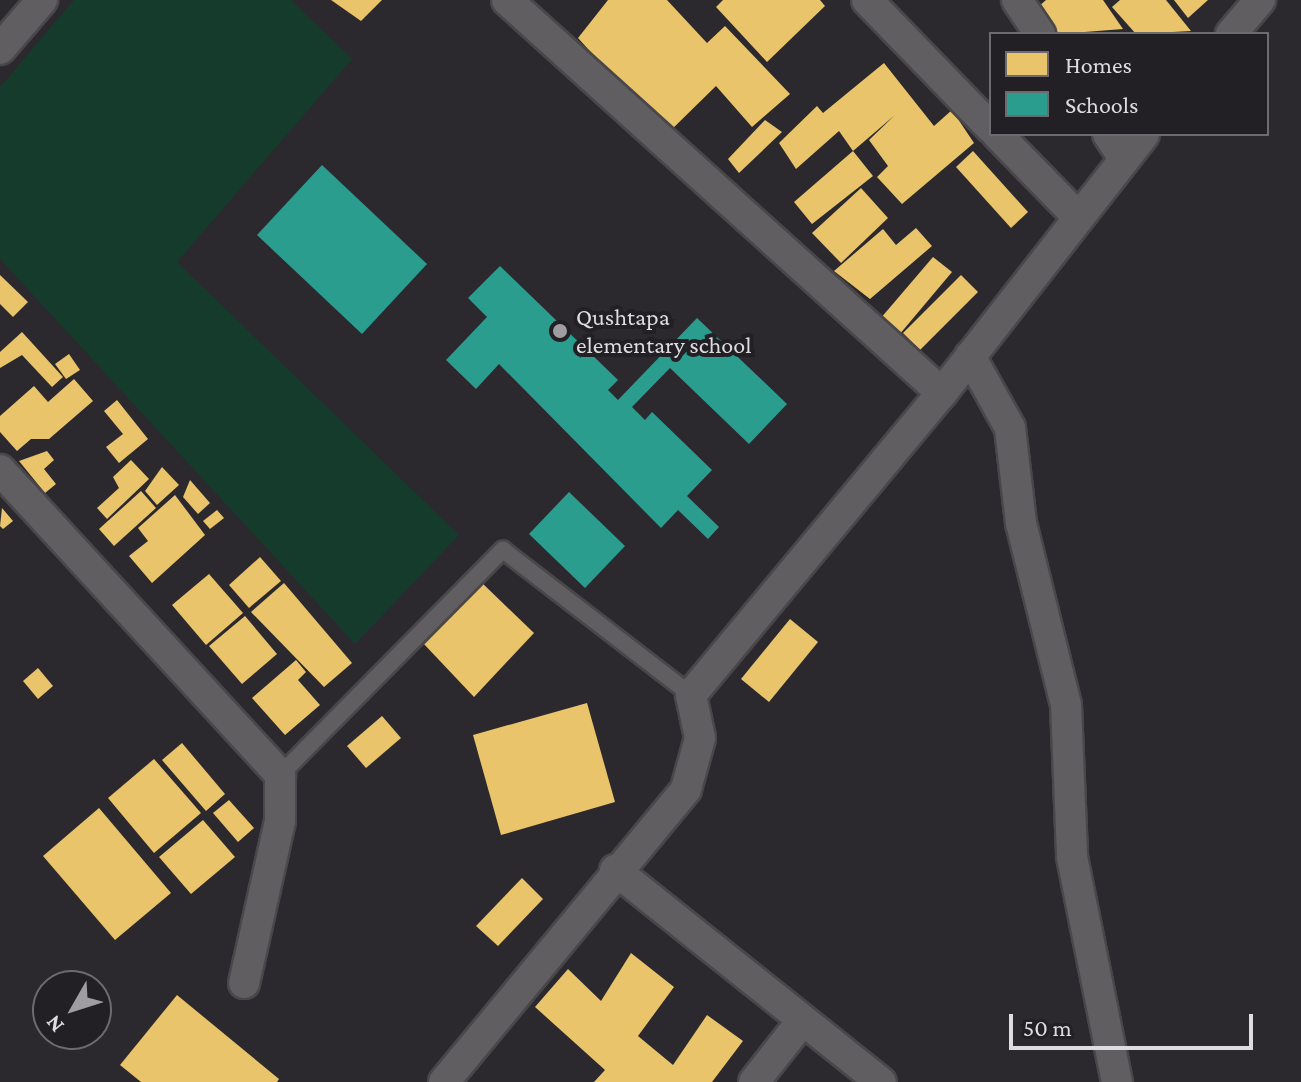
<!DOCTYPE html>
<style>
body{margin:0}
#map{position:relative;width:1301px;height:1082px;overflow:hidden;background:#2c292e;font-family:"Crimson Pro",serif}
div>[style]{position:absolute}
[style*='--x']{left:calc(var(--x)*1px);top:calc(var(--y)*1px);width:calc(var(--w)*1px);rotate:calc(var(--a)*1deg)}
.green>*{inset:0;background:#153b2c}
.homes>*{inset:0;background:#e9c46a}
.schools>*{inset:0;background:#2a9d8f}
.roads{filter:drop-shadow(2px 0 #49474a) drop-shadow(-2px 0 #49474a) drop-shadow(0 2px #49474a) drop-shadow(0 -2px #49474a)}
.service>*{height:16px;margin:-8px;padding:0 8px;transform-origin:8px;border-radius:8px;background:#605e61}
.minor>*{height:30px;margin:-15px;padding:0 15px;transform-origin:15px;border-radius:15px;background:#605e61}
.dots>*{width:22px;height:22px;translate:-50% -50%;box-sizing:border-box;border:4px solid #221f25;border-radius:50%}
span{translate:-50% -50%;white-space:nowrap;text-align:center;line-height:1.15;-webkit-text-stroke:8px #221f25;paint-order:stroke}
.poi-label{font-size:24px;color:#dedce1}
.left{translate:0 -50%;text-align:left}
.legend{position:absolute;left:989px;top:32px;width:280px;height:104px;box-sizing:border-box;background:#221f25;border:2px solid #6d6b70;margin:0;padding:10px 14px;list-style:none;font-size:24px;color:#dedce1}
.legend li{display:flex;align-items:center;gap:16px;height:40px}
.legend b{width:40px;border:2px solid #6d6b70}
.north{position:absolute;left:32px;top:970px;width:80px;height:80px;box-sizing:border-box;background:#221f25;border:2px solid #6d6b70;border-radius:50%;rotate:231deg;font-size:22px;font-weight:700;line-height:32px;text-align:center;color:#dedce1}
.north::after{content:'';display:block;margin:auto;width:28px;height:36px;background:#a09da2;clip-path:polygon(50% 0,100% 100%,50% 72%,0 100%)}
.scale{position:absolute;left:1009px;top:1014px;width:244px;height:36px;box-sizing:border-box;border:4px solid #dedce1;border-top:0;padding-left:10px;font-size:24px;line-height:28px;white-space:nowrap;color:#dedce1;-webkit-text-stroke:6px #221f25;paint-order:stroke}
</style>
<div id="map">
<div class="green">
<div style="clip-path:polygon(74px 0,291px 0,352px 59px,177px 262px,459px 535px,355px 644px,0 259px,0 87px)"></div>
</div>
<div class="homes">
<div style="clip-path:polygon(331px 0,382px 0,361px 21px)"></div>
<div style="clip-path:polygon(608px 0,667px 0,707px 43px,725px 26px,790px 94px,752px 127px,716px 86px,666px 135px,578px 38px)"></div>
<div style="clip-path:polygon(723px 0,820px 0,825px 6px,767px 62px,716px 7px)"></div>
<div style="clip-path:polygon(1046px 0,1103px 0,1123px 29px,1059px 34px,1038px 7px)"></div>
<div style="clip-path:polygon(1120px 0,1166px 0,1191px 31px,1136px 34px,1112px 7px)"></div>
<div style="clip-path:polygon(1174px 0,1208px 0,1188px 18px)"></div>
<div style="clip-path:polygon(884px 63px,934px 126px,952px 110px,974px 143px,902px 204px,877px 177px,888px 166px,869px 140px,895px 115px,853px 151px,873px 176px,812px 224px,794px 202px,853px 151px,839px 131px,796px 169px,779px 143px,817px 106px,823px 113px)"></div>
<div style="clip-path:polygon(765px 120px,782px 132px,739px 173px,728px 159px)"></div>
<div style="clip-path:polygon(973px 151px,1028px 212px,1011px 228px,956px 167px)"></div>
<div style="clip-path:polygon(861px 188px,888px 218px,841px 263px,812px 233px)"></div>
<div style="clip-path:polygon(916px 228px,932px 246px,870px 299px,834px 271px,883px 229px,896px 245px)"></div>
<div style="clip-path:polygon(933px 257px,952px 272px,899px 335px,880px 319px)"></div>
<div style="clip-path:polygon(0 275px,28px 302px,13px 317px,0 304px)"></div>
<div style="clip-path:polygon(961px 275px,978px 292px,920px 350px,903px 333px)"></div>
<div style="clip-path:polygon(22px 332px,63px 377px,52px 387px,22px 355px,0 368px,0 352px)"></div>
<div style="clip-path:polygon(69px 354px,80px 370px,66px 379px,55px 364px)"></div>
<div style="clip-path:polygon(74px 379px,93px 401px,49px 439px,31px 439px,17px 451px,0 432px,0 416px,34px 386px,48px 402px)"></div>
<div style="clip-path:polygon(117px 400px,148px 439px,119px 463px,106px 447px,123px 434px,104px 411px)"></div>
<div style="clip-path:polygon(47px 451px,54px 460px,44px 469px,56px 484px,45px 493px,19px 461px)"></div>
<div style="clip-path:polygon(131px 460px,149px 479px,107px 519px,97px 508px,119px 488px,113px 477px)"></div>
<div style="clip-path:polygon(162px 467px,179px 485px,157px 505px,145px 491px)"></div>
<div style="clip-path:polygon(190px 480px,210px 503px,198px 514px,183px 497px)"></div>
<div style="clip-path:polygon(141px 491px,156px 508px,114px 546px,99px 529px)"></div>
<div style="clip-path:polygon(175px 495px,205px 535px,152px 583px,129px 556px,148px 541px,138px 528px)"></div>
<div style="clip-path:polygon(2px 508px,13px 521px,3px 529px,0 526px)"></div>
<div style="clip-path:polygon(217px 510px,224px 518px,210px 529px,203px 521px)"></div>
<div style="clip-path:polygon(260px 557px,281px 581px,249px 608px,229px 585px)"></div>
<div style="clip-path:polygon(209px 574px,243px 613px,206px 645px,172px 605px)"></div>
<div style="clip-path:polygon(480px 581px,534px 633px,474px 697px,422px 642px)"></div>
<div style="clip-path:polygon(284px 583px,352px 663px,324px 687px,251px 612px)"></div>
<div style="clip-path:polygon(245px 616px,277px 654px,242px 684px,209px 646px)"></div>
<div style="clip-path:polygon(790px 619px,818px 642px,769px 702px,741px 679px)"></div>
<div style="clip-path:polygon(296px 660px,306px 672px,298px 680px,320px 705px,285px 735px,252px 698px)"></div>
<div style="clip-path:polygon(38px 668px,53px 686px,38px 699px,23px 681px)"></div>
<div style="clip-path:polygon(587px 703px,615px 802px,501px 835px,473px 735px)"></div>
<div style="clip-path:polygon(382px 716px,401px 738px,366px 768px,347px 746px)"></div>
<div style="clip-path:polygon(182px 743px,225px 794px,206px 811px,162px 760px)"></div>
<div style="clip-path:polygon(154px 759px,201px 813px,154px 853px,108px 798px)"></div>
<div style="clip-path:polygon(229px 800px,254px 828px,238px 842px,213px 813px)"></div>
<div style="clip-path:polygon(99px 808px,171px 893px,115px 940px,43px 856px)"></div>
<div style="clip-path:polygon(203px 820px,235px 857px,191px 894px,159px 857px)"></div>
<div style="clip-path:polygon(522px 878px,543px 899px,498px 946px,476px 926px)"></div>
<div style="clip-path:polygon(631px 953px,674px 987px,638px 1036px,673px 1065px,707px 1015px,743px 1041px,712px 1082px,594px 1082px,605px 1070px,535px 1007px,568px 969px,601px 1001px)"></div>
<div style="clip-path:polygon(177px 995px,279px 1079px,277px 1082px,141px 1082px,120px 1065px)"></div>
</div>
<div class="schools">
<div style="clip-path:polygon(322px 165px,427px 264px,362px 334px,257px 235px)"></div>
<div style="clip-path:polygon(500px 266px,618px 380px,608px 390px,618px 400px,697px 318px,787px 404px,749px 444px,670px 368px,632px 407px,645px 420px,652px 412px,712px 470px,687px 496px,719px 527px,708px 539px,678px 510px,661px 528px,499px 364px,476px 389px,446px 360px,487px 317px,468px 298px)"></div>
<div style="clip-path:polygon(569px 492px,625px 546px,585px 588px,529px 534px)"></div>
</div>
<div class="roads">
<div class="service">
<div style="--x:280;--y:775;--w:317;--a:-45.3"></div>
<div style="--x:503;--y:550;--w:237;--a:37.6"></div>
</div>
<div class="minor">
<div style="--x:507;--y:0;--w:586;--a:42.1"></div>
<div style="--x:867;--y:0;--w:178;--a:45.9"></div>
<div style="--x:1017;--y:0;--w:41;--a:55.9"></div>
<div style="--x:1231;--y:34;--w:45;--a:-49.5"></div>
<div style="--x:0;--y:49;--w:65;--a:-49.4"></div>
<div style="--x:997;--y:134;--w:116;--a:45.7"></div>
<div style="--x:1108;--y:134;--w:27;--a:57"></div>
<div style="--x:970;--y:356;--w:82;--a:60.9"></div>
<div style="--x:1010;--y:428;--w:96;--a:83.4"></div>
<div style="--x:1021;--y:523;--w:187;--a:76.1"></div>
<div style="--x:1066;--y:705;--w:152;--a:87.7"></div>
<div style="--x:1072;--y:857;--w:229;--a:78.7"></div>
<div style="--x:0;--y:470;--w:414;--a:47.4"></div>
<div style="--x:280;--y:775;--w:46;--a:90"></div>
<div style="--x:280;--y:821;--w:166;--a:102.5"></div>
<div style="--x:615;--y:870;--w:340;--a:38.6"></div>
<div style="--x:444;--y:1082;--w:380;--a:-50.4"></div>
<div style="--x:686;--y:789;--w:53;--a:-74.6"></div>
<div style="--x:700;--y:738;--w:44;--a:-101.8"></div>
<div style="--x:691;--y:695;--w:393;--a:-50.3"></div>
<div style="--x:942;--y:393;--w:328;--a:-52"></div>
<div style="--x:754;--y:1082;--w:78;--a:-51.8"></div>
</div>
</div>
<div class="dots">
<div style="left:560px;top:331px;background:#a09da2"></div>
</div>
<div class="poi-label">
<span class="left" style="left:576px;top:331px">Qushtapa<br>elementary school</span>
</div>
<ul class="legend">
<li><b style="height:22px;background:#e9c46a"></b>Homes</li>
<li><b style="height:22px;background:#2a9d8f"></b>Schools</li>
</ul>
<div class="north">N</div>
<div class="scale">50 m</div>
</div>
